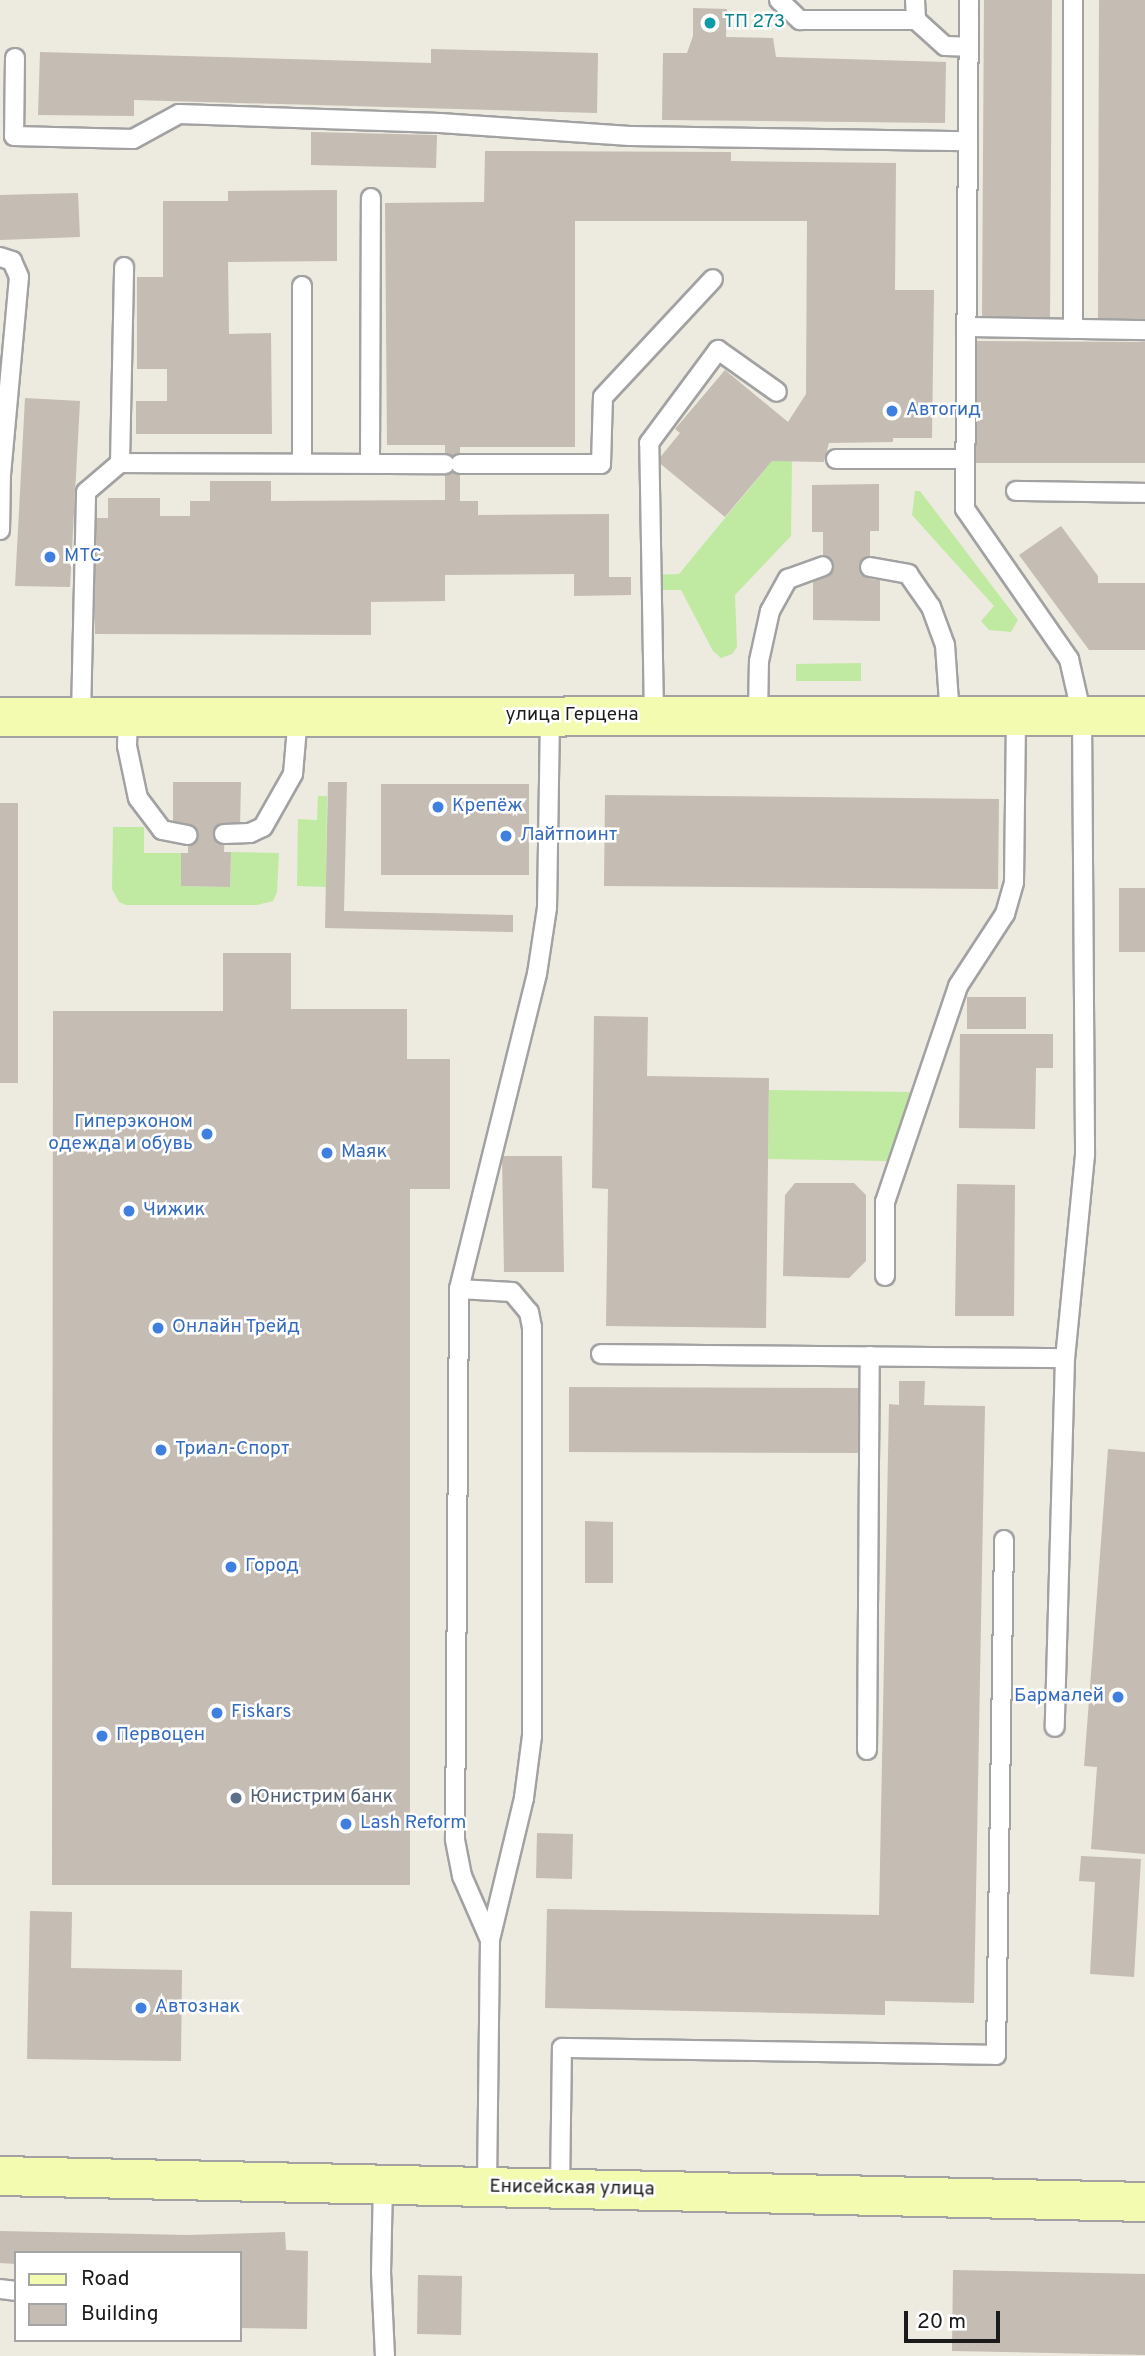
<!DOCTYPE html>
<meta charset="utf-8">
<style>
body{margin:0}
#map{position:relative;width:1145px;height:2356px;overflow:hidden;background:#edeae0;font-family:Overpass,sans-serif}
div>[style]{position:absolute}
[style*='--x']{left:calc(var(--x)*1px);top:calc(var(--y)*1px);width:calc(var(--w)*1px);rotate:calc(var(--a)*1deg)}
.grass>*{inset:0;background:#c0eaa2}
.building>*{inset:0;background:#c5bcb3}
.roads{filter:drop-shadow(2px 0 #a2a2a2) drop-shadow(-2px 0 #a2a2a2) drop-shadow(0 2px #a2a2a2) drop-shadow(0 -2px #a2a2a2)}
.lane>*{height:18px;margin:-9px;padding:0 9px;transform-origin:9px;border-radius:9px;background:#fff}
.secondary>*{height:38px;margin:-19px;padding:0 19px;transform-origin:19px;border-radius:19px;background:#f2fbb0}
.dots>*{width:19px;height:19px;translate:-50% -50%;box-sizing:border-box;border:4px solid #fff;border-radius:50%}
span{translate:-50% -50%;white-space:nowrap;text-align:center;line-height:1.15;-webkit-text-stroke:5px #fff;paint-order:stroke}
.culture-label{font-size:19px;color:#0d838f}
.left{translate:0 -50%;text-align:left}
.shop-label{font-size:19px;color:#366cbe}
.right{translate:-100% -50%;text-align:right}
.street-label{font-size:19px;color:#1b1b1b}
.service-label{font-size:19px;color:#4e5e75}
.legend{position:absolute;left:14px;top:2251px;width:228px;height:91px;box-sizing:border-box;background:#fff;border:2px solid #a4a4a4;margin:0;padding:9px 12px;list-style:none;font-size:21px;color:#1b1b1b}
.legend li{display:flex;align-items:center;gap:14px;height:35px}
.legend b{width:35px;border:2px solid #a4a4a4}
.scale{position:absolute;left:904px;top:2311px;width:96px;height:32px;box-sizing:border-box;border:4px solid #1b1b1b;border-top:0;padding-left:9px;font-size:21px;line-height:24px;white-space:nowrap;color:#1b1b1b;-webkit-text-stroke:5px #fff;paint-order:stroke}
</style>
<div id="map">
<div class="grass">
<div style="clip-path:polygon(772px 461px,792px 461px,791px 536px,735px 595px,737px 647px,732px 654px,721px 658px,713px 651px,681px 590px,652px 590px,652px 575px,679px 574px)"></div>
<div style="clip-path:polygon(915px 491px,920px 491px,1018px 620px,1011px 632px,989px 630px,981px 621px,994px 606px,912px 515px)"></div>
<div style="clip-path:polygon(861px 663px,861px 681px,796px 681px,796px 664px)"></div>
<div style="clip-path:polygon(318px 796px,327px 796px,326px 887px,297px 886px,298px 819px,317px 820px)"></div>
<div style="clip-path:polygon(113px 827px,144px 827px,144px 853px,181px 853px,181px 886px,230px 887px,231px 852px,279px 853px,277px 892px,273px 901px,257px 905px,126px 905px,119px 902px,112px 889px)"></div>
<div style="clip-path:polygon(769px 1090px,912px 1092px,888px 1161px,768px 1159px)"></div>
</div>
<div class="building">
<div style="clip-path:polygon(984px 0,1052px 0,1050px 319px,982px 319px)"></div>
<div style="clip-path:polygon(1099px 0,1145px 0,1145px 322px,1098px 322px)"></div>
<div style="clip-path:polygon(693px 8px,727px 9px,726px 37px,773px 38px,776px 57px,946px 62px,945px 123px,662px 120px,663px 53px,687px 53px,693px 36px)"></div>
<div style="clip-path:polygon(431px 49px,598px 53px,597px 113px,134px 100px,134px 116px,38px 115px,40px 52px,431px 63px)"></div>
<div style="clip-path:polygon(311px 132px,437px 135px,436px 168px,311px 165px)"></div>
<div style="clip-path:polygon(485px 151px,731px 152px,731px 161px,896px 163px,895px 290px,934px 290px,932px 438px,893px 438px,893px 442px,829px 443px,824px 462px,772px 461px,725px 517px,657px 461px,680px 433px,675px 429px,725px 370px,788px 422px,806px 394px,807px 221px,575px 221px,575px 447px,460px 447px,460px 501px,478px 501px,478px 515px,609px 514px,609px 577px,631px 577px,631px 595px,574px 596px,574px 574px,445px 575px,445px 601px,371px 602px,371px 635px,95px 634px,95px 518px,108px 518px,108px 498px,160px 498px,160px 516px,190px 516px,190px 501px,210px 501px,210px 481px,271px 481px,271px 501px,445px 500px,445px 445px,387px 445px,385px 203px,484px 202px)"></div>
<div style="clip-path:polygon(337px 190px,337px 261px,228px 262px,229px 334px,271px 333px,272px 434px,136px 434px,136px 401px,167px 401px,167px 369px,137px 369px,137px 277px,163px 277px,163px 201px,228px 201px,228px 191px)"></div>
<div style="clip-path:polygon(78px 193px,80px 237px,0 240px,0 195px)"></div>
<div style="clip-path:polygon(975px 341px,1145px 342px,1145px 463px,975px 463px)"></div>
<div style="clip-path:polygon(25px 398px,80px 401px,70px 587px,15px 586px)"></div>
<div style="clip-path:polygon(879px 484px,879px 531px,870px 531px,870px 579px,880px 580px,880px 621px,813px 620px,813px 577px,823px 577px,823px 532px,812px 532px,812px 485px)"></div>
<div style="clip-path:polygon(1061px 526px,1098px 576px,1098px 583px,1145px 583px,1145px 650px,1089px 650px,1019px 555px)"></div>
<div style="clip-path:polygon(173px 782px,241px 782px,240px 827px,225px 827px,224px 852px,231px 852px,230px 887px,181px 886px,181px 853px,188px 853px,188px 826px,173px 826px)"></div>
<div style="clip-path:polygon(328px 782px,347px 782px,344px 911px,513px 915px,513px 932px,325px 928px)"></div>
<div style="clip-path:polygon(381px 784px,529px 784px,529px 875px,381px 875px)"></div>
<div style="clip-path:polygon(605px 795px,999px 799px,998px 889px,604px 886px)"></div>
<div style="clip-path:polygon(0 803px,18px 803px,18px 1083px,0 1083px)"></div>
<div style="clip-path:polygon(1119px 888px,1145px 888px,1145px 952px,1119px 952px)"></div>
<div style="clip-path:polygon(223px 953px,291px 953px,291px 1009px,407px 1009px,407px 1059px,450px 1059px,450px 1189px,410px 1189px,410px 1885px,52px 1885px,53px 1011px,223px 1011px)"></div>
<div style="clip-path:polygon(967px 997px,1026px 997px,1026px 1029px,967px 1029px)"></div>
<div style="clip-path:polygon(594px 1016px,648px 1017px,647px 1076px,769px 1078px,766px 1328px,606px 1326px,608px 1189px,592px 1188px)"></div>
<div style="clip-path:polygon(960px 1034px,1053px 1034px,1053px 1068px,1036px 1068px,1035px 1129px,959px 1128px)"></div>
<div style="clip-path:polygon(502px 1156px,562px 1156px,564px 1272px,504px 1272px)"></div>
<div style="clip-path:polygon(795px 1183px,854px 1183px,866px 1195px,866px 1261px,849px 1278px,783px 1276px,785px 1195px)"></div>
<div style="clip-path:polygon(957px 1184px,1015px 1185px,1014px 1316px,955px 1316px)"></div>
<div style="clip-path:polygon(899px 1381px,925px 1381px,924px 1405px,985px 1406px,974px 2003px,885px 2001px,885px 2015px,545px 2008px,547px 1909px,879px 1915px,889px 1404px,899px 1405px)"></div>
<div style="clip-path:polygon(569px 1387px,859px 1388px,859px 1453px,569px 1452px)"></div>
<div style="clip-path:polygon(1108px 1449px,1145px 1452px,1145px 1854px,1091px 1849px,1097px 1767px,1084px 1766px)"></div>
<div style="clip-path:polygon(585px 1521px,613px 1522px,613px 1583px,585px 1583px)"></div>
<div style="clip-path:polygon(537px 1833px,573px 1834px,572px 1879px,536px 1878px)"></div>
<div style="clip-path:polygon(1081px 1856px,1141px 1859px,1134px 1977px,1090px 1974px,1095px 1882px,1079px 1881px)"></div>
<div style="clip-path:polygon(30px 1911px,72px 1912px,71px 1968px,182px 1970px,181px 2061px,27px 2059px)"></div>
<div style="clip-path:polygon(0 2231px,188px 2235px,285px 2232px,286px 2250px,308px 2251px,307px 2329px,240px 2328px,240px 2253px,16px 2253px,16px 2264px,0 2263px)"></div>
<div style="clip-path:polygon(953px 2270px,1145px 2274px,1145px 2355px,952px 2351px)"></div>
<div style="clip-path:polygon(418px 2275px,462px 2276px,461px 2335px,417px 2334px)"></div>
</div>
<div class="roads">
<div class="lane">
<div style="--x:779;--y:0;--w:29;--a:44"></div>
<div style="--x:800;--y:20;--w:116;--a:0"></div>
<div style="--x:916;--y:20;--w:39;--a:42"></div>
<div style="--x:945;--y:46;--w:24;--a:2"></div>
<div style="--x:915;--y:0;--w:20;--a:87"></div>
<div style="--x:969;--y:0;--w:509;--a:90.45"></div>
<div style="--x:965;--y:509;--w:183;--a:55.3"></div>
<div style="--x:1069;--y:659;--w:58;--a:77.2"></div>
<div style="--x:1082;--y:716;--w:439;--a:89.6"></div>
<div style="--x:1085;--y:1155;--w:204;--a:95.6"></div>
<div style="--x:1065;--y:1358;--w:369;--a:91.6"></div>
<div style="--x:15;--y:58;--w:78;--a:90.7"></div>
<div style="--x:14;--y:136;--w:119;--a:1.4"></div>
<div style="--x:133;--y:139;--w:52;--a:-28.5"></div>
<div style="--x:179;--y:114;--w:261;--a:2"></div>
<div style="--x:440;--y:123;--w:190;--a:3.9"></div>
<div style="--x:630;--y:136;--w:337;--a:0.9"></div>
<div style="--x:0;--y:257;--w:13;--a:18"></div>
<div style="--x:12;--y:261;--w:17;--a:66"></div>
<div style="--x:19;--y:277;--w:198;--a:95.2"></div>
<div style="--x:1;--y:474;--w:56;--a:91"></div>
<div style="--x:966;--y:327;--w:179;--a:1"></div>
<div style="--x:1073;--y:329;--w:329;--a:-90"></div>
<div style="--x:836;--y:459;--w:129;--a:0"></div>
<div style="--x:120;--y:463;--w:196;--a:-88.8"></div>
<div style="--x:302;--y:463;--w:177;--a:-90"></div>
<div style="--x:370;--y:463;--w:265;--a:-89.8"></div>
<div style="--x:460;--y:464;--w:141;--a:0"></div>
<div style="--x:601;--y:464;--w:67;--a:-88.3"></div>
<div style="--x:603;--y:397;--w:161;--a:-47"></div>
<div style="--x:1016;--y:491;--w:129;--a:0.9"></div>
<div style="--x:870;--y:567;--w:39;--a:10"></div>
<div style="--x:908;--y:574;--w:40;--a:55.1"></div>
<div style="--x:931;--y:607;--w:40;--a:69.8"></div>
<div style="--x:945;--y:645;--w:71;--a:86"></div>
<div style="--x:81;--y:716;--w:224;--a:-88.7"></div>
<div style="--x:86;--y:492;--w:45;--a:-40.5"></div>
<div style="--x:120;--y:463;--w:325;--a:0.2"></div>
<div style="--x:654;--y:716;--w:273;--a:-91"></div>
<div style="--x:649;--y:443;--w:116;--a:-53.4"></div>
<div style="--x:718;--y:350;--w:72;--a:35.4"></div>
<div style="--x:758;--y:716;--w:55;--a:-89"></div>
<div style="--x:759;--y:661;--w:51;--a:-77.6"></div>
<div style="--x:770;--y:611;--w:37;--a:-61"></div>
<div style="--x:788;--y:579;--w:37;--a:-20"></div>
<div style="--x:128;--y:717;--w:29;--a:92"></div>
<div style="--x:127;--y:746;--w:53;--a:78.1"></div>
<div style="--x:138;--y:798;--w:40;--a:53"></div>
<div style="--x:162;--y:830;--w:26;--a:11"></div>
<div style="--x:224;--y:834;--w:26;--a:-2"></div>
<div style="--x:250;--y:833;--w:14;--a:-25"></div>
<div style="--x:263;--y:827;--w:61;--a:-60.5"></div>
<div style="--x:293;--y:774;--w:58;--a:-85.1"></div>
<div style="--x:885;--y:1276;--w:74;--a:-90"></div>
<div style="--x:885;--y:1202;--w:228;--a:-71.3"></div>
<div style="--x:958;--y:986;--w:86;--a:-56.9"></div>
<div style="--x:1005;--y:914;--w:33;--a:-74"></div>
<div style="--x:1014;--y:882;--w:166;--a:-89.3"></div>
<div style="--x:459;--y:1289;--w:53;--a:3.2"></div>
<div style="--x:512;--y:1292;--w:26;--a:50"></div>
<div style="--x:529;--y:1312;--w:15;--a:79"></div>
<div style="--x:532;--y:1327;--w:409;--a:90"></div>
<div style="--x:532;--y:1736;--w:63;--a:97.4"></div>
<div style="--x:524;--y:1798;--w:146;--a:103.5"></div>
<div style="--x:490;--y:1940;--w:248;--a:90.7"></div>
<div style="--x:601;--y:1354;--w:464;--a:0.5"></div>
<div style="--x:867;--y:1750;--w:394;--a:-89.6"></div>
<div style="--x:490;--y:1940;--w:70;--a:-113.6"></div>
<div style="--x:462;--y:1876;--w:38;--a:-101"></div>
<div style="--x:455;--y:1839;--w:550;--a:-89.58"></div>
<div style="--x:459;--y:1289;--w:325;--a:-76.1"></div>
<div style="--x:537;--y:974;--w:67;--a:-81.4"></div>
<div style="--x:547;--y:908;--w:192;--a:-89.1"></div>
<div style="--x:383;--y:2185;--w:87;--a:91.3"></div>
<div style="--x:381;--y:2272;--w:84;--a:87.3"></div>
<div style="--x:560;--y:2189;--w:141;--a:-89.2"></div>
<div style="--x:562;--y:2048;--w:434;--a:0.9"></div>
<div style="--x:996;--y:2055;--w:515;--a:-89.11"></div>
<div style="--x:0;--y:2289;--w:16;--a:7"></div>
</div>
<div class="secondary">
<div style="--x:0;--y:717;--w:1145;--a:-0.05"></div>
<div style="--x:0;--y:2176;--w:1145;--a:1.3"></div>
</div>
</div>
<div class="dots">
<div style="left:710px;top:23px;background:#0f9aa8"></div>
<div style="left:892px;top:411px;background:#3f7fe0"></div>
<div style="left:50px;top:557px;background:#3f7fe0"></div>
<div style="left:438px;top:807px;background:#3f7fe0"></div>
<div style="left:506px;top:836px;background:#3f7fe0"></div>
<div style="left:207px;top:1134px;background:#3f7fe0"></div>
<div style="left:327px;top:1153px;background:#3f7fe0"></div>
<div style="left:129px;top:1211px;background:#3f7fe0"></div>
<div style="left:158px;top:1328px;background:#3f7fe0"></div>
<div style="left:161px;top:1450px;background:#3f7fe0"></div>
<div style="left:231px;top:1567px;background:#3f7fe0"></div>
<div style="left:1118px;top:1697px;background:#3f7fe0"></div>
<div style="left:217px;top:1713px;background:#3f7fe0"></div>
<div style="left:102px;top:1736px;background:#3f7fe0"></div>
<div style="left:236px;top:1798px;background:#5c6f8a"></div>
<div style="left:346px;top:1824px;background:#3f7fe0"></div>
<div style="left:141px;top:2008px;background:#3f7fe0"></div>
</div>
<div class="culture-label">
<span class="left" style="left:724px;top:23px">ТП 273</span>
</div>
<div class="shop-label">
<span class="left" style="left:906px;top:411px">Автогид</span>
<span class="left" style="left:64px;top:557px">МТС</span>
<span class="left" style="left:452px;top:807px">Крепёж</span>
<span class="left" style="left:520px;top:836px">Лайтпоинт</span>
<span class="right" style="left:193px;top:1134px">Гиперэконом<br>одежда и обувь</span>
<span class="left" style="left:341px;top:1153px">Маяк</span>
<span class="left" style="left:143px;top:1211px">Чижик</span>
<span class="left" style="left:172px;top:1328px">Онлайн Трейд</span>
<span class="left" style="left:175px;top:1450px">Триал-Спорт</span>
<span class="left" style="left:245px;top:1567px">Город</span>
<span class="right" style="left:1104px;top:1697px">Бармалей</span>
<span class="left" style="left:231px;top:1713px">Fiskars</span>
<span class="left" style="left:116px;top:1736px">Первоцен</span>
<span class="left" style="left:360px;top:1824px">Lash Reform</span>
<span class="left" style="left:155px;top:2008px">Автознак</span>
</div>
<div class="street-label">
<span style="left:572px;top:716px">улица Герцена</span>
<span style="left:572px;top:2189px;rotate:1deg">Енисейская улица</span>
</div>
<div class="service-label">
<span class="left" style="left:250px;top:1798px">Юнистрим банк</span>
</div>
<ul class="legend">
<li><b style="height:9px;background:#f2fbb0"></b>Road</li>
<li><b style="height:19px;background:#c5bcb3"></b>Building</li>
</ul>
<div class="scale">20 m</div>
</div>
